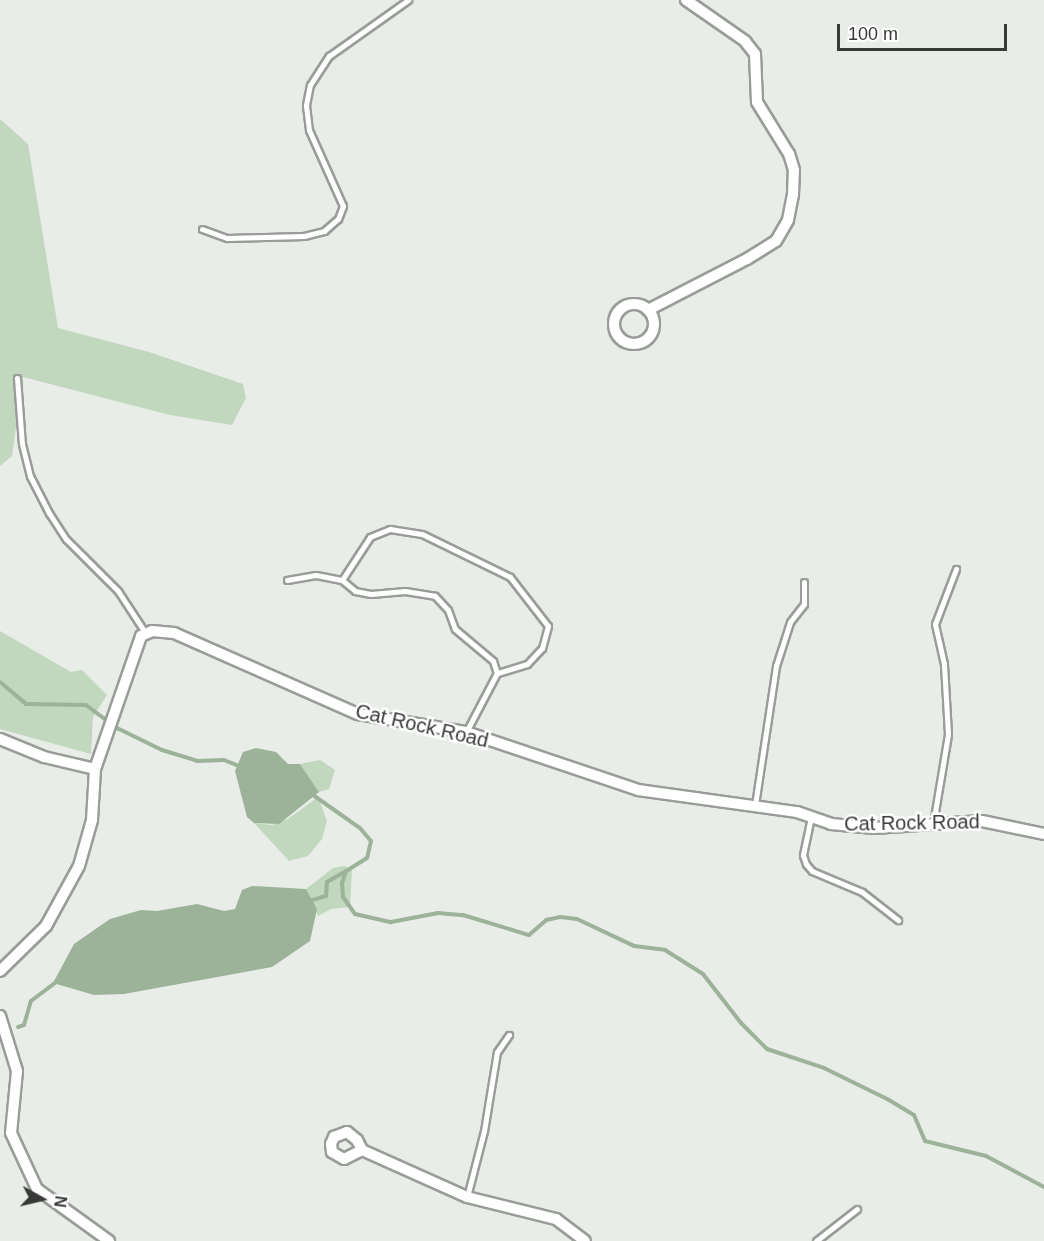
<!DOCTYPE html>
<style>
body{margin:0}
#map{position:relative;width:1044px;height:1241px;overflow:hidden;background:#e8ede8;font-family:Helvetica,sans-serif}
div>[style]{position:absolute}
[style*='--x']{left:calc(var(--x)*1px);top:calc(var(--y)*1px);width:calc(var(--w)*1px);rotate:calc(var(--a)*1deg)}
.green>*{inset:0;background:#c1d7be}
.water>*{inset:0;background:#9cb299}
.stream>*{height:4px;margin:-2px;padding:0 2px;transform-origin:2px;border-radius:2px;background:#9cb299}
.roads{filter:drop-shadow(2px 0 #999d98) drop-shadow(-2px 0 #999d98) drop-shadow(0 2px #999d98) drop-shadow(0 -2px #999d98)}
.lane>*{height:5px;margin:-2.5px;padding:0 2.5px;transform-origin:2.5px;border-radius:2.5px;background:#fff}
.street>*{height:10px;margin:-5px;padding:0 5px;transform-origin:5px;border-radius:5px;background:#fff}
.street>.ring{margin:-5px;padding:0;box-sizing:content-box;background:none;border:10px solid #fff;border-radius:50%}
span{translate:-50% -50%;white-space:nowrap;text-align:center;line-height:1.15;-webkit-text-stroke:5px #fff;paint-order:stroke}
.street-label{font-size:20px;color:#383a38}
.north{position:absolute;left:12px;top:1169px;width:60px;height:60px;-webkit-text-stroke:4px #fff;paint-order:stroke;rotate:98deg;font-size:16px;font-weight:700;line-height:24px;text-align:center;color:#383a38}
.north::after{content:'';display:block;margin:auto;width:21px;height:27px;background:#383a38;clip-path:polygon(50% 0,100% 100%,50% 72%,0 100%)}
.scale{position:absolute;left:837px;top:24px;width:170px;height:27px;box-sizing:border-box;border:3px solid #383a38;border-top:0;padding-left:8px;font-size:18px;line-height:21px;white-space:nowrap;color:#383a38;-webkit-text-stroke:4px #fff;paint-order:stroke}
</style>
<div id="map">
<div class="green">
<div style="clip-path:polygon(0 119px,28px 144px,58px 328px,149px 352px,243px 384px,246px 398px,232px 425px,170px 415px,23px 377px,12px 456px,0 466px)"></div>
<div style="clip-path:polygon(0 631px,71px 672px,82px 670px,107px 695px,93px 717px,91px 754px,0 729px)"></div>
<div style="clip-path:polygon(320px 760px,335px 770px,329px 789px,319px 792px,300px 764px)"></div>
<div style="clip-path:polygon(318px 797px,327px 821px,322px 839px,308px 856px,289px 861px,254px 823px,272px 825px,288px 819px)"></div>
<div style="clip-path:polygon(344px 866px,352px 869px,350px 907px,331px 909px,318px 916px,306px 889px,333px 868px)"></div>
</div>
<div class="water">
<div style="clip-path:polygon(256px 748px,276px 752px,288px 764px,300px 764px,319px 792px,279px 824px,254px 823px,247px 817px,235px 771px,243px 752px)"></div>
<div style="clip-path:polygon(252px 886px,306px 889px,317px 909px,310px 941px,272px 967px,124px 994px,94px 995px,53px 983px,74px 944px,110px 919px,141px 910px,157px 911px,197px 904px,224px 911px,235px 909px,242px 890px)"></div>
</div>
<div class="stream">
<div style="--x:0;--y:682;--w:34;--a:40"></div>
<div style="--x:26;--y:704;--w:60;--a:1"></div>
<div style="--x:86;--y:705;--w:39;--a:37"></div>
<div style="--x:117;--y:728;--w:50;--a:26.1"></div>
<div style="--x:162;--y:750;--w:37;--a:17"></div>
<div style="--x:197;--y:761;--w:27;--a:-2"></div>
<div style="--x:224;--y:760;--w:16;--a:22"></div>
<div style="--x:313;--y:795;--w:57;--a:35.1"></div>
<div style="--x:360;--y:828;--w:17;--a:50"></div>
<div style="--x:371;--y:841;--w:17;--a:103"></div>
<div style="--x:367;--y:858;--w:25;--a:148"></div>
<div style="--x:346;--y:871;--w:13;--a:108"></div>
<div style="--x:342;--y:883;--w:14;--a:86"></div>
<div style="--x:343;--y:897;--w:21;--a:55"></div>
<div style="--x:355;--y:914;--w:37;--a:13"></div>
<div style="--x:391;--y:922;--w:48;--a:-10.8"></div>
<div style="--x:438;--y:913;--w:25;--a:5"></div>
<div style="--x:463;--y:915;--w:69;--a:16.9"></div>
<div style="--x:529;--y:935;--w:23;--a:-41"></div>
<div style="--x:546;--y:920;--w:14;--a:-12"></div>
<div style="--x:560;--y:917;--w:17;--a:7"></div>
<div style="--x:577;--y:919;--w:63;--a:25.3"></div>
<div style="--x:634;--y:946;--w:31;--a:7"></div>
<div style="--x:665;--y:950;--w:45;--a:32.3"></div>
<div style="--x:703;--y:974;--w:62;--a:52.2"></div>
<div style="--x:741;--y:1023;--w:37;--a:45"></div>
<div style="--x:767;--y:1049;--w:60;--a:18.4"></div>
<div style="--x:824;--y:1068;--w:72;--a:26.2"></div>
<div style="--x:889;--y:1100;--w:29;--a:31"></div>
<div style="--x:914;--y:1115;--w:28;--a:67"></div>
<div style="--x:925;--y:1141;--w:63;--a:13.8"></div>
<div style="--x:986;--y:1156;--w:66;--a:28.1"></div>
<div style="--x:306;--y:902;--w:21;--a:-17"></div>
<div style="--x:326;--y:896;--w:14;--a:-86"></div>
<div style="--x:327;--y:882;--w:22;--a:-30"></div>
<div style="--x:18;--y:1027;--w:6;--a:-18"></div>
<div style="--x:24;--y:1025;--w:25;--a:-74"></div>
<div style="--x:31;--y:1001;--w:31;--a:-37"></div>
</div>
<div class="roads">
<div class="lane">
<div style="--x:202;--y:229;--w:27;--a:20"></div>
<div style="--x:227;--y:238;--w:77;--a:-1.5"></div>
<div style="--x:304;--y:236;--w:21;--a:-14"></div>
<div style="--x:324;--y:231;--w:18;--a:-41"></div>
<div style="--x:338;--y:219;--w:14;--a:-69"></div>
<div style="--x:343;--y:206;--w:83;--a:-114.1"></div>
<div style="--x:309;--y:130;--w:25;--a:-97"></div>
<div style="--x:306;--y:105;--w:20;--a:-79"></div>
<div style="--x:310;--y:85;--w:35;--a:-57"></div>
<div style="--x:329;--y:56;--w:97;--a:-35.3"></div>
<div style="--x:17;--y:378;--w:66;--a:85.7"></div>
<div style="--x:22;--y:444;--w:33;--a:76"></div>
<div style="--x:30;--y:476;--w:42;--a:62.8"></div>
<div style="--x:49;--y:513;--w:31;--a:57"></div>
<div style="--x:66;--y:539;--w:74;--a:45"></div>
<div style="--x:118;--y:591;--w:51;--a:56.9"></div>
<div style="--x:287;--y:580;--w:29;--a:-10"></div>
<div style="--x:316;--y:575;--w:26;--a:11"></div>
<div style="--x:342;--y:580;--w:51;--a:-56.9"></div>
<div style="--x:370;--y:537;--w:22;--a:-22"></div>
<div style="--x:390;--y:529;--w:32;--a:9"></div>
<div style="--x:422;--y:534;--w:98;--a:26"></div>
<div style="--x:510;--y:577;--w:62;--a:52.2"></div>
<div style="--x:548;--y:626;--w:23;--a:105"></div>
<div style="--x:542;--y:648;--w:22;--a:133"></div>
<div style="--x:527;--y:664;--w:31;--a:163"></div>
<div style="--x:497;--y:673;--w:67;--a:117.7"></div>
<div style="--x:342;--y:580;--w:17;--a:40"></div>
<div style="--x:355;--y:591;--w:16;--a:11"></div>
<div style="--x:371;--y:594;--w:34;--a:-5"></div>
<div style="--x:405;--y:591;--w:30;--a:9"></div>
<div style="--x:435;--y:596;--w:19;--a:47"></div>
<div style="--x:448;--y:610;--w:20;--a:70"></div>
<div style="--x:455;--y:629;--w:50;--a:40.1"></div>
<div style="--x:493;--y:661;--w:13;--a:72"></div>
<div style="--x:755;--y:805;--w:141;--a:-81.4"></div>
<div style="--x:776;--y:666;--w:46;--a:-72.3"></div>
<div style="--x:790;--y:622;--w:23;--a:-52"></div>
<div style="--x:804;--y:604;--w:22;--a:-90"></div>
<div style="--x:811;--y:817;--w:39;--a:102"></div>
<div style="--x:803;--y:855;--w:9;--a:72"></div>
<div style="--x:806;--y:864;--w:9;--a:49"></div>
<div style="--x:812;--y:871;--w:54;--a:22.8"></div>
<div style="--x:862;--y:892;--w:46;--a:37.9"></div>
<div style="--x:933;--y:824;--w:91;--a:-80.5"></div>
<div style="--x:948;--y:734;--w:70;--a:-93.3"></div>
<div style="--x:944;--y:664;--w:41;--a:-102.7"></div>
<div style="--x:935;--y:624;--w:59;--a:-69.1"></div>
<div style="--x:467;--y:1197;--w:68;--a:-75.6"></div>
<div style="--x:484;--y:1131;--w:80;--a:-80.7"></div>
<div style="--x:497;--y:1052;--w:21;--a:-55"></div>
<div style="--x:816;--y:1241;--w:52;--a:-38"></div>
</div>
<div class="street">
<div class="ring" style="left:614px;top:304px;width:30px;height:30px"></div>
<div style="--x:648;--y:310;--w:111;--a:-27.3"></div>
<div style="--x:747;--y:259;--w:34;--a:-32"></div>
<div style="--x:776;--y:241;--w:24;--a:-60"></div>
<div style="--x:788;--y:220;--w:25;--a:-79"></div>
<div style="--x:793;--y:195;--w:25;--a:-88"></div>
<div style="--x:794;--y:170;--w:17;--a:-107"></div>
<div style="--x:789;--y:154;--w:61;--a:-121.6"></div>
<div style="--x:757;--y:102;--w:48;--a:-92.4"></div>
<div style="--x:755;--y:54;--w:16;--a:-128"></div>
<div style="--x:745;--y:41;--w:72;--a:-145.2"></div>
<div style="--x:0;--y:739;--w:48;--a:22.2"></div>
<div style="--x:44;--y:757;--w:52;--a:13.2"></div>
<div style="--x:0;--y:971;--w:64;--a:-44.4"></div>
<div style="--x:46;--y:926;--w:68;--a:-61.2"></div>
<div style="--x:79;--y:866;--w:48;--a:-74.2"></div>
<div style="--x:92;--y:820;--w:51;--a:-86.6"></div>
<div style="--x:95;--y:769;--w:141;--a:-70.9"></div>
<div style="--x:141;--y:636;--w:12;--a:-24"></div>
<div style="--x:152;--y:631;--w:22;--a:5"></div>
<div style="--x:174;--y:633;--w:201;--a:23.8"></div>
<div style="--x:358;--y:714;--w:109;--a:9.5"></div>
<div style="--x:466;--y:732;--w:182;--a:18.6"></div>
<div style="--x:638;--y:790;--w:161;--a:7.9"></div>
<div style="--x:797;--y:812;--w:36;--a:19"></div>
<div style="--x:831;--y:824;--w:43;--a:5.3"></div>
<div style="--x:874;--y:828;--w:108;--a:-3.7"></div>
<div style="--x:982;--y:821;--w:63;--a:11.8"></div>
<div style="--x:0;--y:1016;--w:58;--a:72.8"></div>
<div style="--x:17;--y:1071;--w:62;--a:95.5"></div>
<div style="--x:11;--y:1133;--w:62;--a:65.1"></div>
<div style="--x:37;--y:1189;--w:89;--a:35.8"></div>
<div style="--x:362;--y:1150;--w:20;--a:153"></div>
<div style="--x:344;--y:1159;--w:14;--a:-150"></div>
<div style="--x:332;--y:1152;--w:8;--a:-97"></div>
<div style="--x:331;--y:1144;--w:8;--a:-67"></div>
<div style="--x:334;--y:1137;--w:14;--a:-21"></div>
<div style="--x:347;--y:1132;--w:13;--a:39"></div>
<div style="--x:357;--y:1140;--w:11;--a:63"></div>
<div style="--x:362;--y:1150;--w:115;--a:24.1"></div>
<div style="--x:467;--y:1197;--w:92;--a:13.9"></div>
<div style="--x:556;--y:1219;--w:36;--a:37"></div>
</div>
</div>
<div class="street-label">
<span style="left:422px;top:726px;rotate:13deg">Cat Rock Road</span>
<span style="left:912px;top:823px;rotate:-1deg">Cat Rock Road</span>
</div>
<div class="north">N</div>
<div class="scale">100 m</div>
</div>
